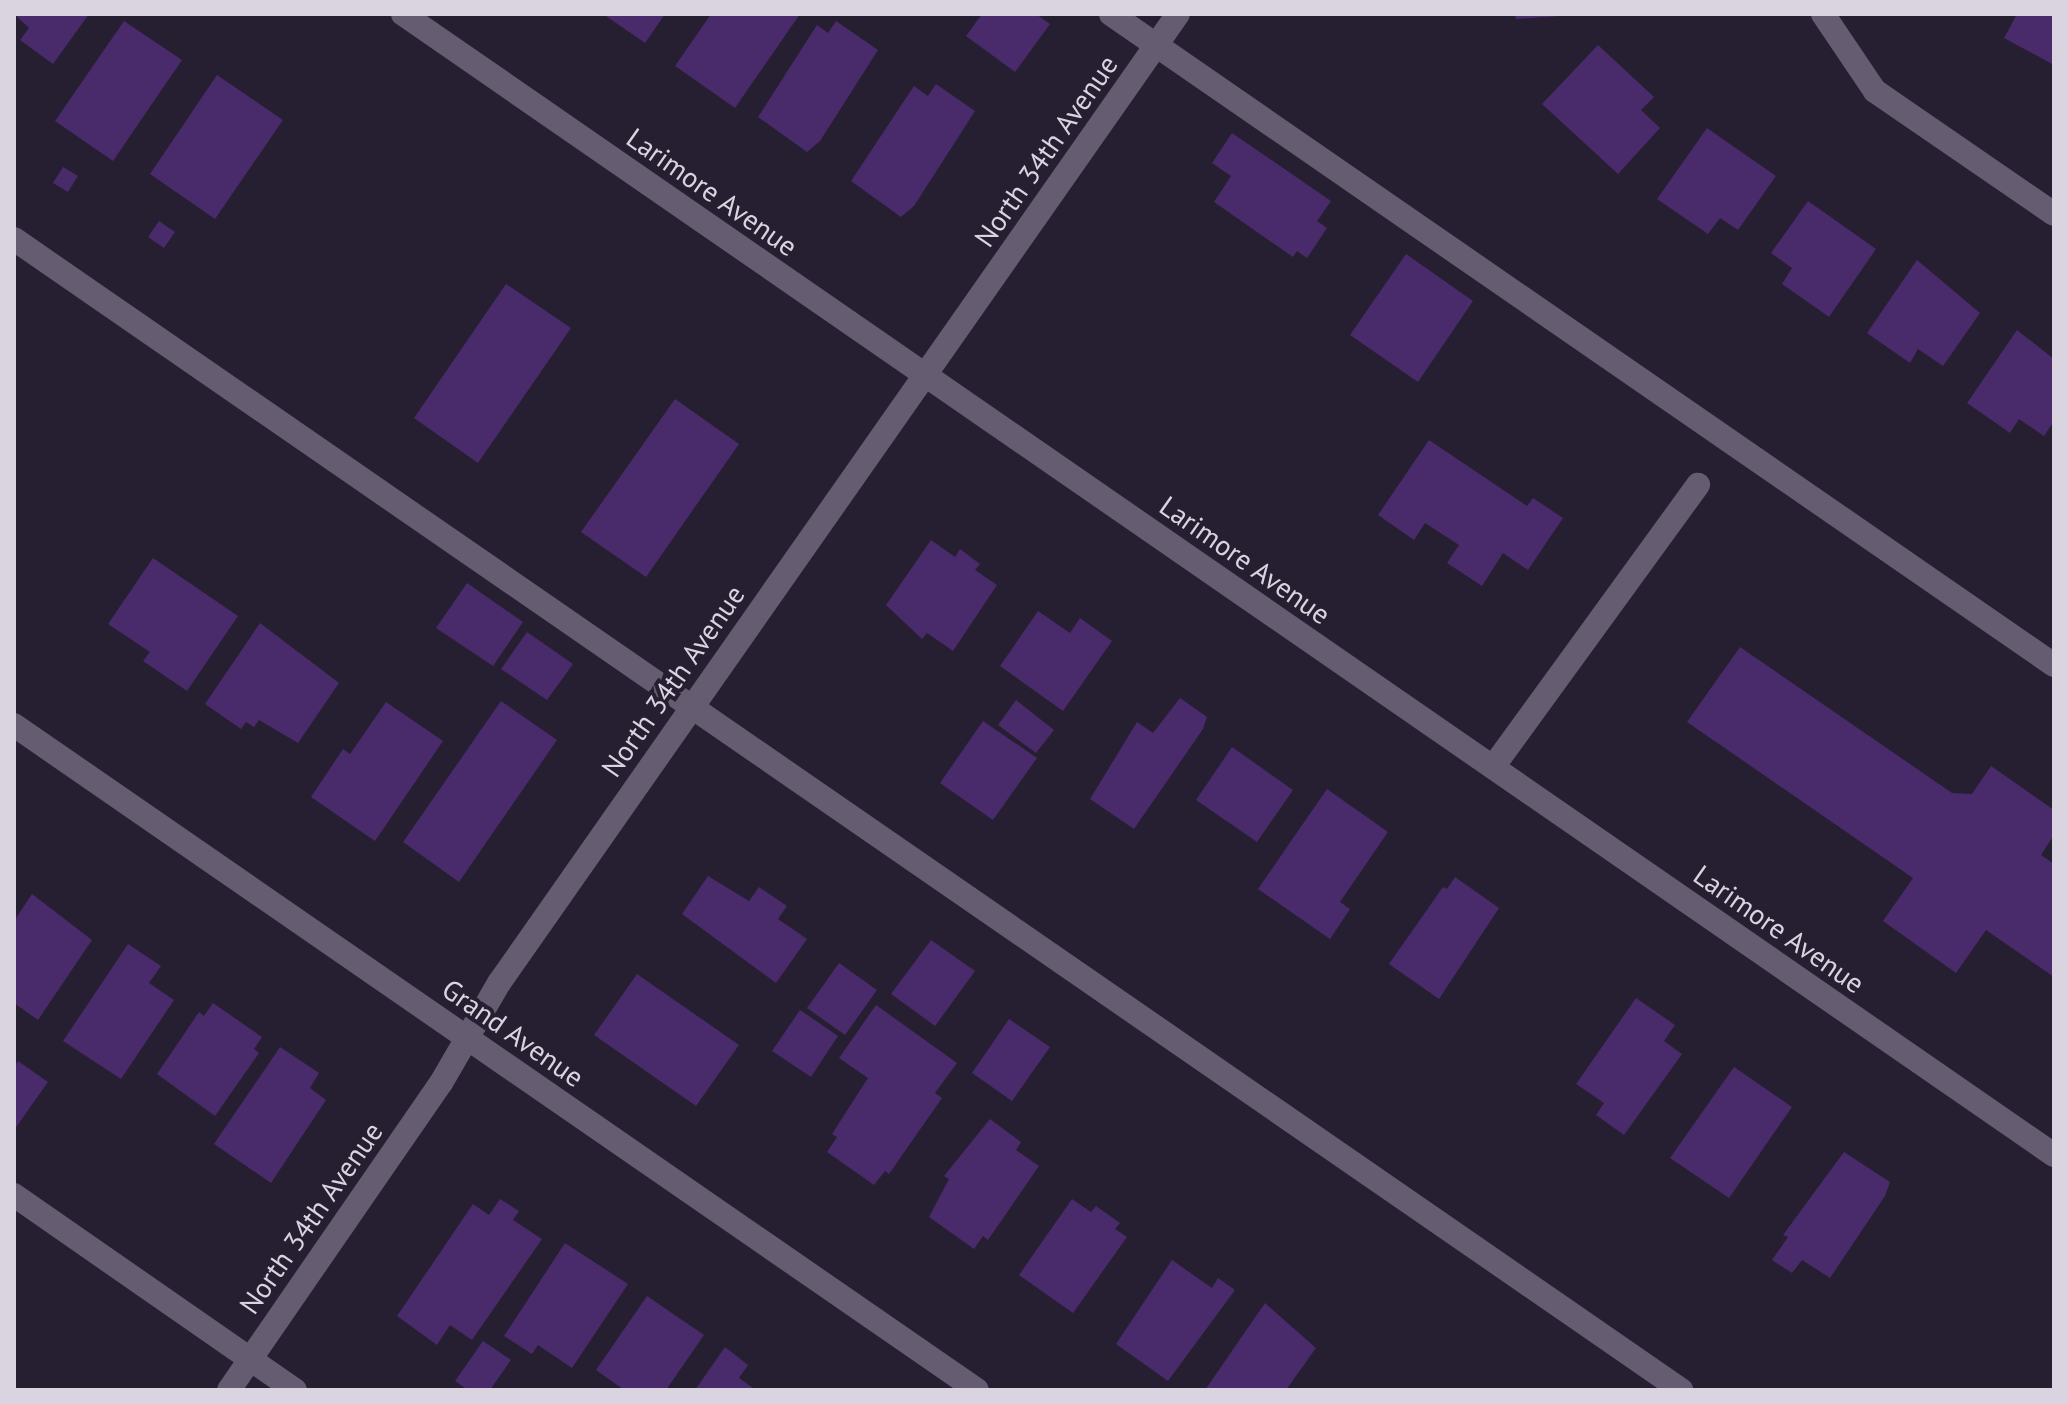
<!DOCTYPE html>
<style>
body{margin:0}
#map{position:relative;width:2068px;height:1404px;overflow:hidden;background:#261f31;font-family:"PT Sans",sans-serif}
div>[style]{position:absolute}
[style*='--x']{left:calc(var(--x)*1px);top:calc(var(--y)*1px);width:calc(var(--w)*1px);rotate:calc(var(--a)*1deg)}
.building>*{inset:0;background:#492a6b}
.minor>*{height:24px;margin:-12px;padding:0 12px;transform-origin:12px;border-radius:12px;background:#655c71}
span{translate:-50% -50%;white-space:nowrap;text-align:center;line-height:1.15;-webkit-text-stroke:8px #261f31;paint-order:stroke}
.street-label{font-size:28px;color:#d9d4e0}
.frame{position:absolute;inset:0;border:16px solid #d9d4e0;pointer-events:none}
</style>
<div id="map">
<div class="building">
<div style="clip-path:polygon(14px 14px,89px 14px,53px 64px,20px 40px,29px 28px)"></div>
<div style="clip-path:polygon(603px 14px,665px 14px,645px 43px)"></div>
<div style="clip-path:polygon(711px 14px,800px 14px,735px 108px,675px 66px)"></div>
<div style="clip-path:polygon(982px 14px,1036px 14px,1050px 24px,1015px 72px,966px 36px)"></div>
<div style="clip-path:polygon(1515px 14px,1561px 14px,1561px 16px,1516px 19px)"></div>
<div style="clip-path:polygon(2017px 14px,2054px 14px,2054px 65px,2004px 38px)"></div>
<div style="clip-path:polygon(124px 21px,182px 60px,113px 161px,55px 121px)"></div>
<div style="clip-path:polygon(836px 21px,878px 50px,820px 141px,807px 152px,758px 117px,817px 25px,828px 33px)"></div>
<div style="clip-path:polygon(1598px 45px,1654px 97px,1641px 110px,1660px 128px,1618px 174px,1542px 104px)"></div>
<div style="clip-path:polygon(217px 75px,283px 120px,215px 219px,150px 174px)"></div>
<div style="clip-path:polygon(936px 84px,975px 111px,914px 206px,901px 217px,851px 181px,914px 86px,928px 96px)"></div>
<div style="clip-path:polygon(1707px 128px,1776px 176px,1738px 230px,1720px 218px,1708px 234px,1657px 199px)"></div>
<div style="clip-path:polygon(1232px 133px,1331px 201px,1317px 221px,1327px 228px,1307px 258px,1297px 251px,1293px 257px,1214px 202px,1231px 176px,1212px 163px)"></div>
<div style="clip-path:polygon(63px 167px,78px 176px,68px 192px,53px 183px)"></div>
<div style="clip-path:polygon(1808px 201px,1876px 249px,1829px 317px,1782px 284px,1792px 268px,1771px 253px)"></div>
<div style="clip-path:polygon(159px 221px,175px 232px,164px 248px,148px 237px)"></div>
<div style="clip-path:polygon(1406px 254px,1473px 301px,1418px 382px,1350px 335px)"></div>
<div style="clip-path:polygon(1917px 260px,1980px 313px,1943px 366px,1918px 349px,1910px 363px,1867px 333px)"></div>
<div style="clip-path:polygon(506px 284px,571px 328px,478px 463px,414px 418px)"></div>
<div style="clip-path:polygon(2017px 330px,2054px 359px,2054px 421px,2044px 436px,2019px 419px,2010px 433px,1967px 403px)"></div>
<div style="clip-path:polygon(675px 399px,739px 444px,646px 577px,581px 532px)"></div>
<div style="clip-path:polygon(1429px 440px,1527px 506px,1533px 498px,1563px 518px,1528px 570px,1503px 553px,1482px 586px,1447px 563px,1459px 545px,1425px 523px,1414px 540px,1378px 515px)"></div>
<div style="clip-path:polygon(931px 540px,955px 557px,960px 549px,980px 564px,975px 570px,997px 585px,953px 651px,927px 633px,922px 639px,886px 605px)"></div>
<div style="clip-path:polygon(153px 558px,238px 616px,187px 691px,143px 661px,150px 652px,108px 624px)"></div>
<div style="clip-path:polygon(467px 583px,523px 622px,493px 666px,436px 628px)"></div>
<div style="clip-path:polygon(1038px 611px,1070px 633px,1080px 618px,1112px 641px,1063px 711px,1000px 666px)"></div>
<div style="clip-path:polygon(260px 623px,339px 683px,298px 743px,259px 720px,254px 727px,246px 722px,241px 729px,205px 704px)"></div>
<div style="clip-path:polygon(527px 632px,573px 664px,547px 700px,501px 669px)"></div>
<div style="clip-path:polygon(1740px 647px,1952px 793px,1972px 794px,1991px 766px,2054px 810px,2054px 835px,2041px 855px,2054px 864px,2054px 977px,1986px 930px,1956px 973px,1883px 921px,1913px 878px,1687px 722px)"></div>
<div style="clip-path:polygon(1180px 698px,1207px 717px,1203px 729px,1134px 829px,1090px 799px,1137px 722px,1153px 733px)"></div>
<div style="clip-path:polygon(1016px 700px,1054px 730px,1036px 753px,998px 725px)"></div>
<div style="clip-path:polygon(501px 701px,557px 740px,459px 882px,403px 842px)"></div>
<div style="clip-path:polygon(386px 702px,443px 741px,375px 841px,311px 797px,343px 749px,350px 754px)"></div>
<div style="clip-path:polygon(983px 721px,1037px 758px,993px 820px,940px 783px)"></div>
<div style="clip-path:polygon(1232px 747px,1293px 790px,1257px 842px,1196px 800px)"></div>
<div style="clip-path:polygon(1327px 789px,1388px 832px,1340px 902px,1350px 909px,1330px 939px,1258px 889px)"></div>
<div style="clip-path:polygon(708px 876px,749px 901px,759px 887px,787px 906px,778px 919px,807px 939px,776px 983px,682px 914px)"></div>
<div style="clip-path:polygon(1455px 877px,1499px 908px,1439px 999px,1389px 964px,1443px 887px,1447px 889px)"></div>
<div style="clip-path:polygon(32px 894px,92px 940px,38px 1020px,14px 1003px,14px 921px)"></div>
<div style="clip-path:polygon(931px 940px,975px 971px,935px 1026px,891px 994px)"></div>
<div style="clip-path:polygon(128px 944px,161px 966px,149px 983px,174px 1000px,121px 1079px,63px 1041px)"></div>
<div style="clip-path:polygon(839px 963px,877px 990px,845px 1035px,807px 1008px)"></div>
<div style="clip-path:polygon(637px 974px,739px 1045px,696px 1106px,594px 1035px)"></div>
<div style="clip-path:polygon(1636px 998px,1675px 1025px,1664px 1041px,1682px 1054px,1624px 1135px,1596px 1115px,1604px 1103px,1576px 1084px)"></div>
<div style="clip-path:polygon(213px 1003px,262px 1037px,254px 1049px,259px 1053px,215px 1116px,157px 1074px,199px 1012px,204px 1016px)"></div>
<div style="clip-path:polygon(876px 1005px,957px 1063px,935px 1093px,942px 1098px,889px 1174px,885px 1171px,874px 1185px,827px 1152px,837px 1137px,832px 1134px,868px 1078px,839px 1058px)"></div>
<div style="clip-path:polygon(800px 1010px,838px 1036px,811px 1077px,772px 1051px)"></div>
<div style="clip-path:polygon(1009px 1019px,1050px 1047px,1012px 1101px,972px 1073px)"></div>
<div style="clip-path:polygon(280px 1047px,319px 1073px,310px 1088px,326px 1100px,271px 1183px,214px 1144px)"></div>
<div style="clip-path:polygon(18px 1061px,48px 1082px,14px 1130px,14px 1067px)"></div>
<div style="clip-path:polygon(1734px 1067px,1792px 1107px,1729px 1198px,1670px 1158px)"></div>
<div style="clip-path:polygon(990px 1119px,1021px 1142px,1016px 1150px,1039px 1166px,988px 1240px,983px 1236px,974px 1249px,929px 1217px,949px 1179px,944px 1176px)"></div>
<div style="clip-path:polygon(1844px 1152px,1890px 1182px,1885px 1196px,1830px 1278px,1802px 1260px,1792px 1273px,1772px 1260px,1788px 1237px,1783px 1235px)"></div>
<div style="clip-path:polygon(500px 1199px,519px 1211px,513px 1220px,542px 1239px,472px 1340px,450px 1325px,437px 1345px,397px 1316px,473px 1204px,489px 1215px)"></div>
<div style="clip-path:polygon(1072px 1199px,1091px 1212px,1096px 1206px,1120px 1223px,1115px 1229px,1127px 1237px,1073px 1313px,1019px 1275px)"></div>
<div style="clip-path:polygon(565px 1243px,628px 1284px,572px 1368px,538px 1345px,532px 1354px,504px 1336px)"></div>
<div style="clip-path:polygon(1172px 1260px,1212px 1288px,1218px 1278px,1235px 1290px,1168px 1381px,1116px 1344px)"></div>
<div style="clip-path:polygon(647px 1296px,704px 1335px,666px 1390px,624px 1390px,596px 1370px)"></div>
<div style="clip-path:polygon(1265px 1303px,1316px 1348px,1286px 1390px,1205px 1390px)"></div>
<div style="clip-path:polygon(483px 1341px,511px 1360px,490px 1390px,468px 1390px,455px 1381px)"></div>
<div style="clip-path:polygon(725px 1347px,748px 1365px,739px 1378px,756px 1390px,695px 1390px)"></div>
</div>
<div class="minor">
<div style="--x:403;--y:14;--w:2007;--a:34.65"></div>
<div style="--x:1111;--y:14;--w:1146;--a:34.62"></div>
<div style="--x:1823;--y:14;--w:93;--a:56"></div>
<div style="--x:1875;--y:91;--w:217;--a:34.5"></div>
<div style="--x:14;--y:239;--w:2026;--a:34.62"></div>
<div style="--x:14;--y:725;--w:1170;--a:34.63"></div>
<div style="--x:1493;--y:767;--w:349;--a:-54"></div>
<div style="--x:14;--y:1195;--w:342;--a:34.8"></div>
<div style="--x:229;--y:1390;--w:373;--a:-55.4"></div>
<div style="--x:441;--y:1083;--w:116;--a:-59.9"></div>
<div style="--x:499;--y:983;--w:1183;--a:-54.98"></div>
</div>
<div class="street-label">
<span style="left:1046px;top:151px;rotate:-55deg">North 34th Avenue</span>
<span style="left:712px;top:192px;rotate:35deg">Larimore Avenue</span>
<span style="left:1245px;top:560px;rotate:35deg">Larimore Avenue</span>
<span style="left:673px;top:681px;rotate:-55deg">North 34th Avenue</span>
<span style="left:1779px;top:929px;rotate:35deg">Larimore Avenue</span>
<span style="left:513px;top:1033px;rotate:35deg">Grand Avenue</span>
<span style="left:311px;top:1218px;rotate:-55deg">North 34th Avenue</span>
</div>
<div class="frame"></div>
</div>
